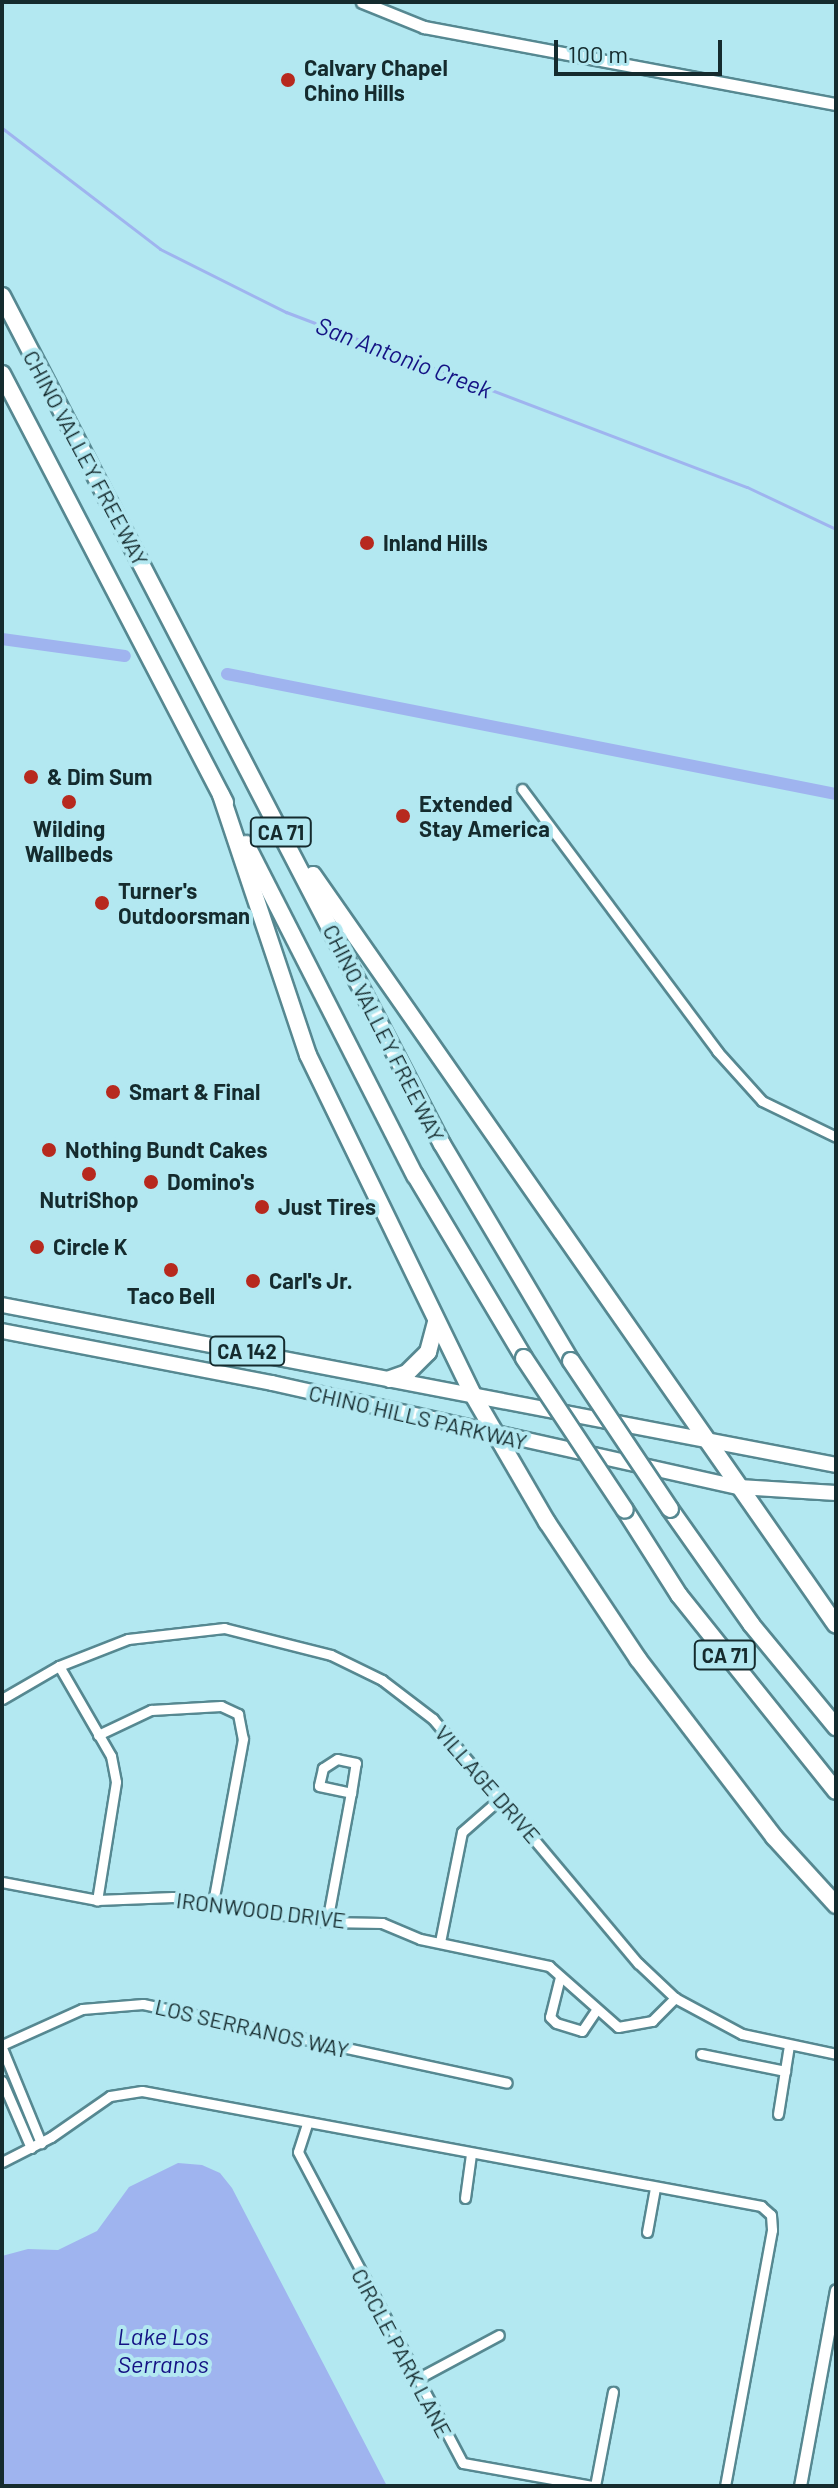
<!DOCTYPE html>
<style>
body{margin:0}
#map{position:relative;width:838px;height:2488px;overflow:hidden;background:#b3e8f1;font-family:Barlow,sans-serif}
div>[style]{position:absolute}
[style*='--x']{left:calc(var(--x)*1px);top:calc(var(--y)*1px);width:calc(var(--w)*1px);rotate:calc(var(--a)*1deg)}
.water>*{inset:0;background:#9fb4ef}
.stream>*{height:3px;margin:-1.5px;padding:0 1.5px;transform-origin:1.5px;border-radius:1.5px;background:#9fb4ef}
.canal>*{height:12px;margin:-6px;padding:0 6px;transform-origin:6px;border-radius:6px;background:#9fb4ef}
.roads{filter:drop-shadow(2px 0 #568891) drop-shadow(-2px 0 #568891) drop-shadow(0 2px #568891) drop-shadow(0 -2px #568891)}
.minor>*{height:9px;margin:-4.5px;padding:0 4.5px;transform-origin:4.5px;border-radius:4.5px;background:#fff}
.tertiary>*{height:11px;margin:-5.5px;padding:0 5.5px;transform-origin:5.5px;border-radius:5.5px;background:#fff}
.primary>*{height:14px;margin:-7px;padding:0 7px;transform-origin:7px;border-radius:7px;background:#fff}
.motorway>*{height:16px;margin:-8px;padding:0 8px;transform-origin:8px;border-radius:8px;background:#fff}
.bridges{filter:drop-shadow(2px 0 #568891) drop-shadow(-2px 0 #568891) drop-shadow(0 2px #568891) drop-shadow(0 -2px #568891)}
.motorway-bridge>*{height:16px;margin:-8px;padding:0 8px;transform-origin:8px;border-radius:8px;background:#fff}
.dots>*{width:22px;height:22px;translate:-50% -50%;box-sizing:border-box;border:4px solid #b3e8f1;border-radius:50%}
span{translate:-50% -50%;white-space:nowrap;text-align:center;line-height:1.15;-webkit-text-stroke:8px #b3e8f1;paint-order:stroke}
.shield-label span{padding:2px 6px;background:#b3e8f1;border:2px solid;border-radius:6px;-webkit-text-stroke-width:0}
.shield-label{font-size:20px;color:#152b2e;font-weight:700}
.poi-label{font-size:22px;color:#152b2e;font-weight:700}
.left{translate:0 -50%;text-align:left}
.street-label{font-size:22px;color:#152b2e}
.water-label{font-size:24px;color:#141284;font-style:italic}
.frame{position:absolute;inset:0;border:4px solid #152b2e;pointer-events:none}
.scale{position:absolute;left:554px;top:40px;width:168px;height:36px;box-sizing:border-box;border:4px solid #152b2e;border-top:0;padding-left:10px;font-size:24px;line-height:28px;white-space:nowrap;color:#152b2e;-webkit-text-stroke:6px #b3e8f1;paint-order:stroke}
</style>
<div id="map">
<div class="water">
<div style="clip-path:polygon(178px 2163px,202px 2165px,220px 2173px,232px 2188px,387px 2486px,2px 2486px,2px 2256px,28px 2249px,58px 2250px,97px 2231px,129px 2187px)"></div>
</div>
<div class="stream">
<div style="--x:2;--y:128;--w:199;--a:37.4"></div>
<div style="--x:160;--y:249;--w:141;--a:26.6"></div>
<div style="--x:286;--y:312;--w:493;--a:20.8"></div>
<div style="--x:747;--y:487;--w:98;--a:25.3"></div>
</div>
<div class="canal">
<div style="--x:2;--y:639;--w:124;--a:7.9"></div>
<div style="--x:227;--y:674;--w:621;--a:11.15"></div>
</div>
<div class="roads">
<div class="minor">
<div style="--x:522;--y:789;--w:327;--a:53.3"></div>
<div style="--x:717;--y:1051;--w:67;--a:48"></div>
<div style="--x:762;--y:1101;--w:82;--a:25.9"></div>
<div style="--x:59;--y:1666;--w:104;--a:60"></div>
<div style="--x:111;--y:1756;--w:26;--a:79"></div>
<div style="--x:116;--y:1782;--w:120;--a:99.1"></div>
<div style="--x:2;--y:1699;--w:66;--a:-30.1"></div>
<div style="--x:59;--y:1666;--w:74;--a:-21.4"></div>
<div style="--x:128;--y:1639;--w:97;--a:-6.5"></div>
<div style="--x:224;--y:1628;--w:110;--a:14.2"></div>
<div style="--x:331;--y:1655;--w:57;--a:26.1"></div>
<div style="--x:382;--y:1680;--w:64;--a:37.4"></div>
<div style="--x:433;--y:1719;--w:319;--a:50"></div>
<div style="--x:638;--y:1963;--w:51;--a:43.4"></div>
<div style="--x:675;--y:1998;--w:76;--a:28.2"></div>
<div style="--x:742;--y:2034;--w:96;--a:12"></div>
<div style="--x:98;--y:1735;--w:59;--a:-25.3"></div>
<div style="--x:151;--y:1710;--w:70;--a:-3.3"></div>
<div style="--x:221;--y:1706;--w:19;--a:25"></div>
<div style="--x:238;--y:1714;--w:25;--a:79"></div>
<div style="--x:243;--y:1739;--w:166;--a:100.4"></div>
<div style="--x:2;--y:1882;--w:97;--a:10.7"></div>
<div style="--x:97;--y:1900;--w:76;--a:-2.3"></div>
<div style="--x:173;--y:1897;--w:156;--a:9.2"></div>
<div style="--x:327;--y:1922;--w:55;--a:1"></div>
<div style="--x:382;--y:1923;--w:41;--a:22.8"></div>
<div style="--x:420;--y:1939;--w:132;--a:11.8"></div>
<div style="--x:549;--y:1966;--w:92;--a:41.5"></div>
<div style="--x:618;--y:2027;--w:35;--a:-10"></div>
<div style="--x:652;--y:2021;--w:33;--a:-45"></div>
<div style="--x:327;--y:1922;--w:131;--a:-79.5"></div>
<div style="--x:351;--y:1793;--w:30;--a:-81"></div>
<div style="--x:356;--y:1763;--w:19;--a:-168"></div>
<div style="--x:337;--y:1759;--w:17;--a:147"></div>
<div style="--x:323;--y:1768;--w:18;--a:103"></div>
<div style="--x:319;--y:1786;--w:33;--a:12"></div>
<div style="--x:440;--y:1942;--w:112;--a:-78.7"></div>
<div style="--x:462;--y:1832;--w:53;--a:-41.2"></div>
<div style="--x:560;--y:1977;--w:41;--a:104"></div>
<div style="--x:550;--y:2017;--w:8;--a:45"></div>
<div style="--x:556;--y:2023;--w:27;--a:17"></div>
<div style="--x:582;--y:2031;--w:25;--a:-56"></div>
<div style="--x:2;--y:2045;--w:88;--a:-24.2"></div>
<div style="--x:82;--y:2009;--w:61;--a:-4.7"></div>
<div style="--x:143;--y:2004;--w:372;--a:12.2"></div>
<div style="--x:2;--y:2048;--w:103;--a:67.7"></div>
<div style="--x:701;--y:2054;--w:86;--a:11.4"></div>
<div style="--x:2;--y:2081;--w:73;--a:66.6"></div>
<div style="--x:778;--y:2114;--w:70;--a:-80.9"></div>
<div style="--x:307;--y:2124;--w:29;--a:108"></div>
<div style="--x:298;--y:2152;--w:352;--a:62.1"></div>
<div style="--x:463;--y:2463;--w:131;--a:10.1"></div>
<div style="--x:2;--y:2162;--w:55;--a:-27"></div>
<div style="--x:51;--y:2137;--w:72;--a:-34.8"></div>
<div style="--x:110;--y:2096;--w:32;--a:-9"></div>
<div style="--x:142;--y:2091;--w:630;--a:10.52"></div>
<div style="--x:761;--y:2206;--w:13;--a:42"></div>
<div style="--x:771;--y:2215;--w:15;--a:86"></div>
<div style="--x:772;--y:2230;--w:260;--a:100.4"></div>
<div style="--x:465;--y:2198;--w:44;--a:-82.2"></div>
<div style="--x:647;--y:2232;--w:45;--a:-79.7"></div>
<div style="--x:415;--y:2380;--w:95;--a:-28.2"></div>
<div style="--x:595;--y:2486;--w:96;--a:-79.2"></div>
</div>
<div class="tertiary">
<div style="--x:362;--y:2;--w:67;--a:22"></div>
<div style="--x:424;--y:27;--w:419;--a:10.6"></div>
<div style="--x:800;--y:2486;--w:199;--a:-79.6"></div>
</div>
<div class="primary">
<div style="--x:2;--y:1305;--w:849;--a:10.86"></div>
<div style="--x:2;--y:1331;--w:275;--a:10.9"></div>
<div style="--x:272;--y:1383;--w:478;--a:12.6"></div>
<div style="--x:739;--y:1487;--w:97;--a:3.5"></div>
</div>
<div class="motorway">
<div style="--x:2;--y:296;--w:955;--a:62.58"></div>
<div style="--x:442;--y:1144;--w:252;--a:59.3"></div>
<div style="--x:2;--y:374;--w:483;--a:62.5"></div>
<div style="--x:221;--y:795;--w:274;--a:71.5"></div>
<div style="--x:308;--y:1055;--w:378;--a:64.1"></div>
<div style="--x:473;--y:1395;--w:147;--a:59.8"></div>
<div style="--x:547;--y:1522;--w:164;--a:56.4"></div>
<div style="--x:638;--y:1659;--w:224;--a:52.6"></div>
<div style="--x:774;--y:1837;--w:92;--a:47.6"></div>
<div style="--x:246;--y:844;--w:372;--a:63"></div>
<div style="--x:415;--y:1175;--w:213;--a:59.2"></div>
<div style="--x:313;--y:875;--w:914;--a:55.11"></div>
<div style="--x:390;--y:1379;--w:18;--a:-19"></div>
<div style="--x:407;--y:1373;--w:30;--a:-45"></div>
<div style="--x:428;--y:1352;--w:31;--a:-75"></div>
<div style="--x:670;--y:1509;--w:141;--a:54.8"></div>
<div style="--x:751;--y:1624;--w:134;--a:50.5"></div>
<div style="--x:625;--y:1510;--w:101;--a:57.6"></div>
<div style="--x:679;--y:1595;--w:251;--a:51.3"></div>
</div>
</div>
<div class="bridges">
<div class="motorway-bridge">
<div style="--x:524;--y:1358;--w:182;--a:56.4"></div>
<div style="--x:571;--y:1361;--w:178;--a:56.2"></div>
</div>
</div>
<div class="dots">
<div style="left:288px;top:80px;background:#b7291e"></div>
<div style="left:367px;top:543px;background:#b7291e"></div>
<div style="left:31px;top:777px;background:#b7291e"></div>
<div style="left:69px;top:802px;background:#b7291e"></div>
<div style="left:403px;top:816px;background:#b7291e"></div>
<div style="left:102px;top:903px;background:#b7291e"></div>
<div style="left:113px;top:1092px;background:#b7291e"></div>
<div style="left:49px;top:1150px;background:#b7291e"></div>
<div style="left:89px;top:1174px;background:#b7291e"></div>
<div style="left:151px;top:1182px;background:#b7291e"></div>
<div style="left:262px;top:1207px;background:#b7291e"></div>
<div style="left:37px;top:1247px;background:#b7291e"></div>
<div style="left:171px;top:1270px;background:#b7291e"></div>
<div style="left:253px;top:1281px;background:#b7291e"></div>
</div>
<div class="shield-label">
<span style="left:281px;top:832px">CA 71</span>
<span style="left:247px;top:1351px">CA 142</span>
<span style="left:725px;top:1655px">CA 71</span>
</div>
<div class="poi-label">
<span class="left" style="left:304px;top:80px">Calvary Chapel<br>Chino Hills</span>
<span class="left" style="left:383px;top:543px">Inland Hills</span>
<span class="left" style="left:47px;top:777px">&amp; Dim Sum</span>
<span class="left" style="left:419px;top:816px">Extended<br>Stay America</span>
<span style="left:69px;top:841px">Wilding<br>Wallbeds</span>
<span class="left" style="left:118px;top:903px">Turner's<br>Outdoorsman</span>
<span class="left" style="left:129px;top:1092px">Smart &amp; Final</span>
<span class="left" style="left:65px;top:1150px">Nothing Bundt Cakes</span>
<span class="left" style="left:167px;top:1182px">Domino's</span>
<span style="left:89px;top:1200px">NutriShop</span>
<span class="left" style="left:278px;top:1207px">Just Tires</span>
<span class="left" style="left:53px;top:1247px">Circle K</span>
<span class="left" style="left:269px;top:1281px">Carl's Jr.</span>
<span style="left:171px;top:1296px">Taco Bell</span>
</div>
<div class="street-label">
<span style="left:86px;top:458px;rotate:62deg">CHINO VALLEY FREEWAY</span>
<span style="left:384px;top:1033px;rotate:63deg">CHINO VALLEY FREEWAY</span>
<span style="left:418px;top:1417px;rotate:13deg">CHINO HILLS PARKWAY</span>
<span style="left:488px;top:1784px;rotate:49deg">VILLAGE DRIVE</span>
<span style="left:261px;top:1910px;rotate:7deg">IRONWOOD DRIVE</span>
<span style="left:252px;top:2028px;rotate:13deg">LOS SERRANOS WAY</span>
<span style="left:402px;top:2353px;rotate:62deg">CIRCLE PARK LANE</span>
</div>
<div class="water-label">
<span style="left:404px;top:357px;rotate:21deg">San Antonio Creek</span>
<span style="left:163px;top:2350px">Lake Los<br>Serranos</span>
</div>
<div class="frame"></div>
<div class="scale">100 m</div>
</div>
